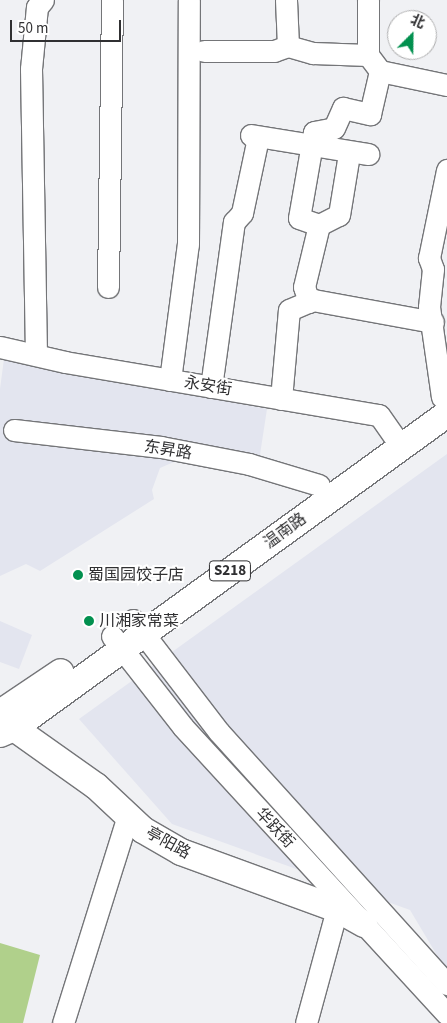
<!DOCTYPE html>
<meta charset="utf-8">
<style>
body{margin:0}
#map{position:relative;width:447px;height:1023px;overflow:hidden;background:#f0f1f4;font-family:"Source Sans 3","Noto Sans SC",sans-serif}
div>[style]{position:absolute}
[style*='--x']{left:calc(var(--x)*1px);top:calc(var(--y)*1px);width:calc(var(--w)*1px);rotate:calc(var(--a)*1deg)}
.built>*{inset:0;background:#e3e5ef}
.green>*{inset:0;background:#b0d08b}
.roads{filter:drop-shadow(1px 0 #747578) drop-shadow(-1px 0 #747578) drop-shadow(0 1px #747578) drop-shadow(0 -1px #747578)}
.minor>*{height:21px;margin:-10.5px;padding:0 10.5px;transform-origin:10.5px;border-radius:10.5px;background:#fff}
.major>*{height:26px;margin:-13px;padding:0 13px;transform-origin:13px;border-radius:13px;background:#fff}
.dots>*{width:14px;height:14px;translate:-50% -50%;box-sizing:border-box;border:2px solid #fff;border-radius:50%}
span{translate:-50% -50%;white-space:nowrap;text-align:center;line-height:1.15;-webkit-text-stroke:4px #fff;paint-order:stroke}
.shield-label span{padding:1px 4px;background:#fff;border:1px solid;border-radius:4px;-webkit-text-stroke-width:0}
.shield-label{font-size:15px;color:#303032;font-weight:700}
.street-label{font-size:16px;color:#303032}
.poi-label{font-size:16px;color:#303032}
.left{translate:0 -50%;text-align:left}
.north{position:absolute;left:387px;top:10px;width:50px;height:50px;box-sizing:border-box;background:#fff;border:1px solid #acacad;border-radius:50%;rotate:23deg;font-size:14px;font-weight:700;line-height:20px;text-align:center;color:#303032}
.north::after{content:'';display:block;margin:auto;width:18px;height:22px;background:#02904f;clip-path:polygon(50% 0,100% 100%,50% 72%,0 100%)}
.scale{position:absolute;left:10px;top:20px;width:111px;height:22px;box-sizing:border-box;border:2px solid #303032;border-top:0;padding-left:6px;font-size:15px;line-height:18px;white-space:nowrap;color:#303032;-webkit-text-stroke:4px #fff;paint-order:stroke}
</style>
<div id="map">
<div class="built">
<div style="clip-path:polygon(4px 359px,267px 409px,257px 474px,183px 458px,160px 468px,152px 490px,154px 499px,40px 571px,26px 564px,0 576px,0 389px)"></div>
<div style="clip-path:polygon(447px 454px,447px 972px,410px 910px,172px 824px,79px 719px)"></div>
<div style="clip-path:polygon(0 621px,32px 635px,19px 669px,0 662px)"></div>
</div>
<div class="green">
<div style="clip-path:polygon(0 943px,40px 955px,23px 1023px,0 1023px)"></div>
</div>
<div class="roads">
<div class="minor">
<div style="--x:286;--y:0;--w:46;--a:87.5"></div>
<div style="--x:204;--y:51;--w:70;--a:0"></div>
<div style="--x:274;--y:51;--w:15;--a:-20"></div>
<div style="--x:288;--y:46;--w:26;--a:16"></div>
<div style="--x:313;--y:53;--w:55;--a:2.1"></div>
<div style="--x:368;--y:55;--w:20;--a:53"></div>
<div style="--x:380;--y:71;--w:68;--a:11.8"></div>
<div style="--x:368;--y:55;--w:55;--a:-90"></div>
<div style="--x:251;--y:135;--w:119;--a:9.2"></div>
<div style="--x:319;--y:225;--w:21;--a:-161"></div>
<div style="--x:299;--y:218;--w:87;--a:-80.1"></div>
<div style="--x:314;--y:132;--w:20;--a:-11"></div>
<div style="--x:334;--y:128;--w:22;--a:-66"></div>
<div style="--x:343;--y:108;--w:28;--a:13"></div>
<div style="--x:370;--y:114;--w:44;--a:-76.9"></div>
<div style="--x:108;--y:287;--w:287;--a:-89.2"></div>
<div style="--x:309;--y:302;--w:16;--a:-108"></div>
<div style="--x:304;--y:287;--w:64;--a:-76.4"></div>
<div style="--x:319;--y:225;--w:22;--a:-27"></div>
<div style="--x:339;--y:215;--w:62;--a:-80.7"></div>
<div style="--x:0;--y:347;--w:67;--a:13"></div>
<div style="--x:65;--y:362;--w:318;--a:9.6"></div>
<div style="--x:379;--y:415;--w:39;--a:55"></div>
<div style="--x:36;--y:355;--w:286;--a:-91"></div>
<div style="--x:31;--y:69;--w:62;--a:-84.5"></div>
<div style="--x:37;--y:7;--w:9;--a:-49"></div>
<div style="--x:170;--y:380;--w:137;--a:-82.5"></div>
<div style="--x:188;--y:244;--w:244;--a:-89.8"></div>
<div style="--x:211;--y:387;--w:167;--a:-82.1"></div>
<div style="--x:234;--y:222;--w:12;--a:-48"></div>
<div style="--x:242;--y:213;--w:77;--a:-78"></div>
<div style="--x:442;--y:397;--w:91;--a:-98.2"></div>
<div style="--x:429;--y:307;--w:38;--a:-84"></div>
<div style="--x:433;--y:269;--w:12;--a:-110"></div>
<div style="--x:429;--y:258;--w:90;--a:-78.4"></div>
<div style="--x:281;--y:399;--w:89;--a:-84.9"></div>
<div style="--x:289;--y:310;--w:26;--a:-23"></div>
<div style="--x:313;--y:300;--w:122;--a:10.4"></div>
<div style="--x:14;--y:430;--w:148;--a:6.6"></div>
<div style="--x:161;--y:447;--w:90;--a:10.9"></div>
<div style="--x:249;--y:464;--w:73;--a:16.7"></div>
<div style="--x:133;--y:620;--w:141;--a:52.5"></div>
<div style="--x:219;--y:732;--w:340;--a:47.9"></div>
<div style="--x:112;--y:636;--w:115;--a:52"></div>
<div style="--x:183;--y:727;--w:390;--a:47.4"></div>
<div style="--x:63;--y:1023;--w:218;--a:-72.6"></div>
<div style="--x:306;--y:1023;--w:118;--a:-74.8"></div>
</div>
<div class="major">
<div style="--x:0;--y:713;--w:73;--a:-33.9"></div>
<div style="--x:5;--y:714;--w:17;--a:57"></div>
<div style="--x:14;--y:728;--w:100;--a:35.3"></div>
<div style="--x:96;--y:786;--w:64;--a:43.1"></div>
<div style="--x:143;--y:830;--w:44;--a:30.1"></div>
<div style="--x:181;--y:852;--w:166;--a:20.1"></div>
<div style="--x:337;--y:909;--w:31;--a:29"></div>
<div style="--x:0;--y:734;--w:15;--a:-23"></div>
<div style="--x:14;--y:728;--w:535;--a:-35.95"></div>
</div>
</div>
<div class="dots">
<div style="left:78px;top:575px;background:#02904f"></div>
<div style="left:89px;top:621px;background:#02904f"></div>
</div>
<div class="shield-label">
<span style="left:230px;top:571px">S218</span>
</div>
<div class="street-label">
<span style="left:208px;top:386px;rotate:9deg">永安街</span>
<span style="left:168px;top:450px;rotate:9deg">东昇路</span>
<span style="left:285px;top:531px;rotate:-36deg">温南路</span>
<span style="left:275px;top:828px;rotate:47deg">华跃街</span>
<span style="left:168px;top:843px;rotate:29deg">亭阳路</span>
</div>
<div class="poi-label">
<span class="left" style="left:88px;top:575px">蜀国园饺子店</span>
<span class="left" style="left:99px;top:621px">川湘家常菜</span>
</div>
<div class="north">北</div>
<div class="scale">50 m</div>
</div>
